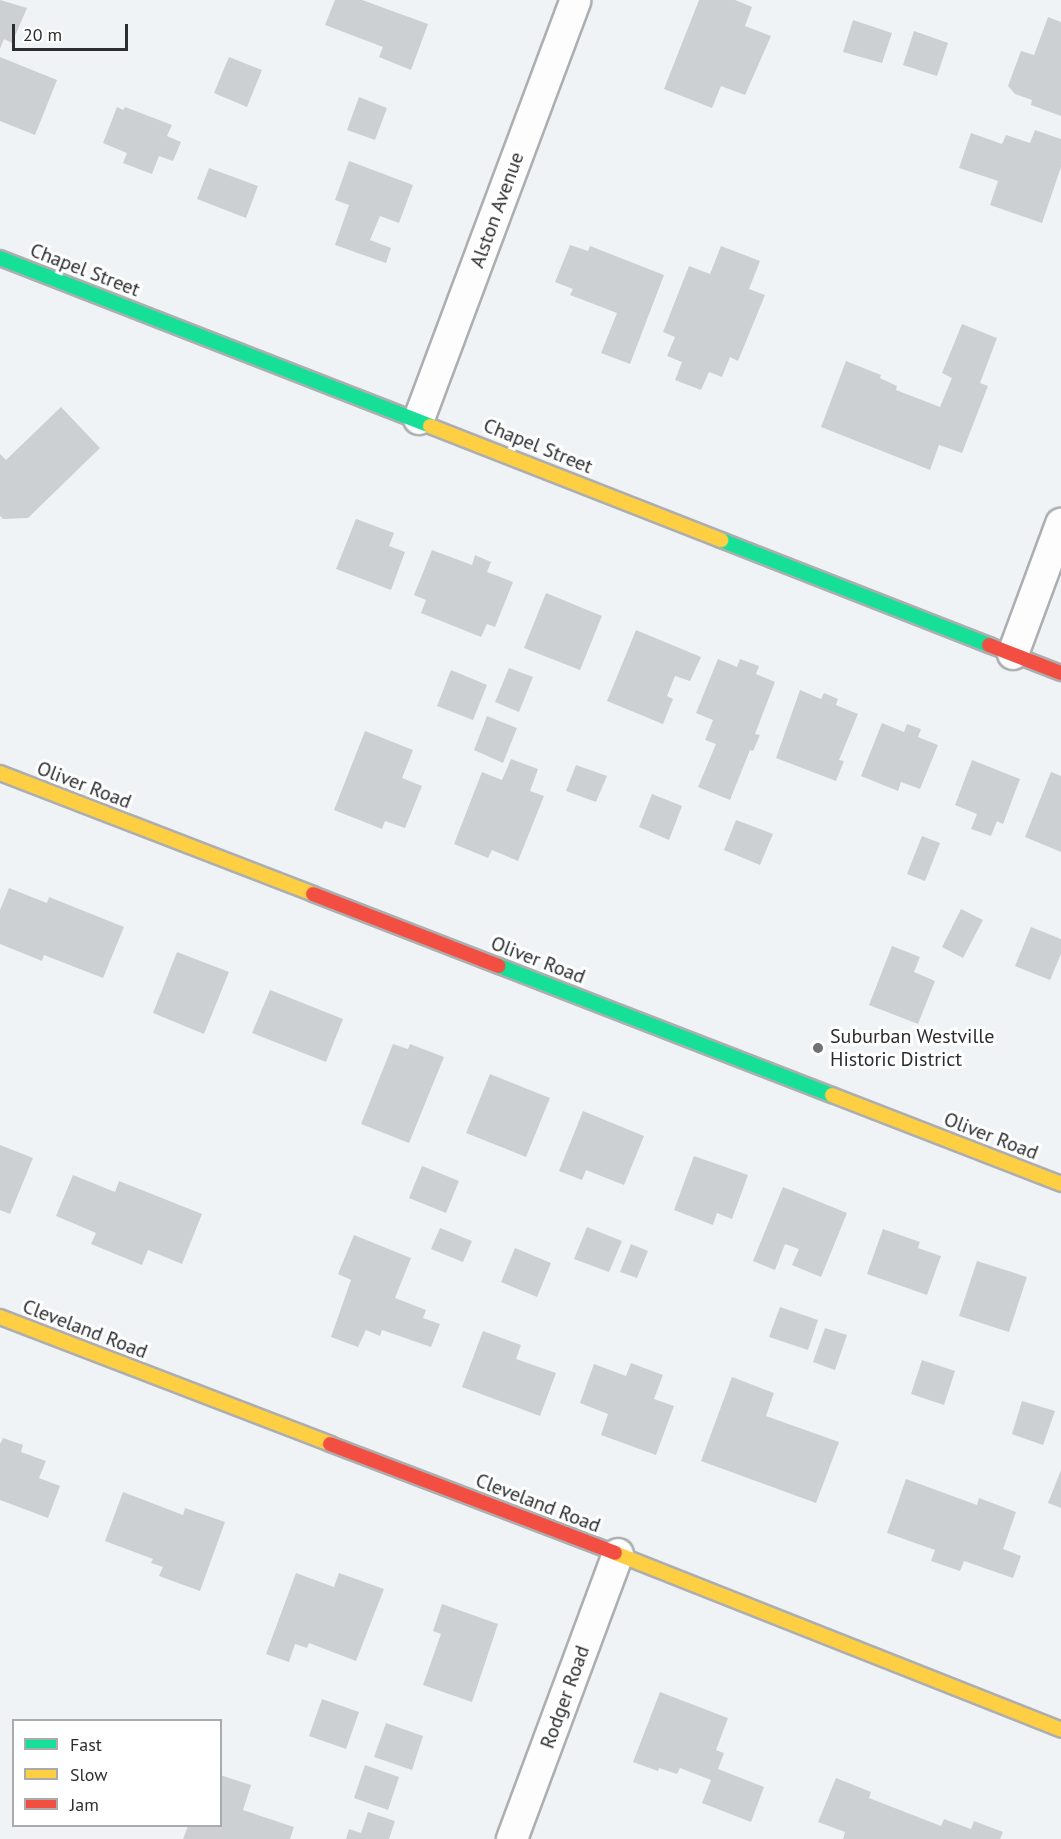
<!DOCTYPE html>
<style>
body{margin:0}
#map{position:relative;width:1061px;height:1839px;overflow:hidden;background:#f0f3f6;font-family:"PT Sans",sans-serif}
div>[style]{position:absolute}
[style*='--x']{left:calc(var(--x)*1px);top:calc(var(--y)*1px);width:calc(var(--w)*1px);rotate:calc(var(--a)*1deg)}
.building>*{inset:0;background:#cdd0d2}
.roads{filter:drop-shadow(2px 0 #acaeb0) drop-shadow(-2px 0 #acaeb0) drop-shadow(0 2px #acaeb0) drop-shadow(0 -2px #acaeb0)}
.street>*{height:30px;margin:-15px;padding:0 15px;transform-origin:15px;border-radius:15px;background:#fdfdfe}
.fast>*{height:14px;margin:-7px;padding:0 7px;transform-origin:7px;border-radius:7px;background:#16e098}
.slow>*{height:14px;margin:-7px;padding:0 7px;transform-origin:7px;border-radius:7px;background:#ffcf43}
.jam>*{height:14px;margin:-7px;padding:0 7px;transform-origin:7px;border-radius:7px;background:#f24e42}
.dots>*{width:16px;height:16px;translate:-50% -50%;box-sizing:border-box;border:3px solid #fff;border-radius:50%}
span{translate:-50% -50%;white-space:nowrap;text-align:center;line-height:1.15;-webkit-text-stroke:6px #fff;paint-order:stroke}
.street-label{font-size:20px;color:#2b2d2f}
.poi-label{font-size:20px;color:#2b2d2f}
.left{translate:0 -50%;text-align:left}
.legend{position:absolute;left:12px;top:1719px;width:210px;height:108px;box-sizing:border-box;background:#fff;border:2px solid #aaabac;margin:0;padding:8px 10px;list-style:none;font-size:18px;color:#2b2d2f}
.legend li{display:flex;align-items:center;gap:12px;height:30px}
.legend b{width:30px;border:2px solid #aaabac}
.scale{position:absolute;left:12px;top:24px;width:116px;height:27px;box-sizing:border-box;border:3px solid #2b2d2f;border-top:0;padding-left:8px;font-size:18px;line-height:21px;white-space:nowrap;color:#2b2d2f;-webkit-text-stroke:4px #fff;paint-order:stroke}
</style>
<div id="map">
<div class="building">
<div style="clip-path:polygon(0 0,27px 8px,12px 43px,4px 39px,0 49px)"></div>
<div style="clip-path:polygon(335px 0,362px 0,428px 24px,411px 70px,379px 57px,383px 47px,325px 25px)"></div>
<div style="clip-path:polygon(699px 0,735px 0,752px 7px,745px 26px,771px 36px,745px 95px,721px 86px,712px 108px,664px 89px)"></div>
<div style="clip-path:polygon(1048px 17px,1061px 22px,1061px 116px,1031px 105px,1032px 100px,1015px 94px,1008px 86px,1021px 51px,1034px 55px)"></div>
<div style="clip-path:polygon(853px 20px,892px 33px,882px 63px,843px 52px)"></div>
<div style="clip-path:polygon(914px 31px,948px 43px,937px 76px,903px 65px)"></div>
<div style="clip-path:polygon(0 57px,57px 80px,35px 135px,0 121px)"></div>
<div style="clip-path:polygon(229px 57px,262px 70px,247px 107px,214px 93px)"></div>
<div style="clip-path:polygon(359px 97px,387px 108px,375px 140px,347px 130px)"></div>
<div style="clip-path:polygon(117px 107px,123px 110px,125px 107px,172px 125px,167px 136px,181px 142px,173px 161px,159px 156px,152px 174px,123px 163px,127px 153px,103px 143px)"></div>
<div style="clip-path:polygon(1035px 130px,1061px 139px,1061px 167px,1042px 223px,990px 205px,998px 181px,959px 168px,971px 133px,1002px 144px,1006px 135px,1030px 143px)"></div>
<div style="clip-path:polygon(349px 161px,413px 185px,399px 223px,380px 216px,370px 240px,391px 248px,386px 263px,335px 245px,349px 205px,335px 200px)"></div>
<div style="clip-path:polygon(209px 168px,258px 186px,246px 218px,197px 199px)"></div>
<div style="clip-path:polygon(570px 245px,588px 251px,590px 246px,664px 275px,630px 364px,601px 353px,617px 313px,570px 295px,573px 289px,555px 282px)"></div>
<div style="clip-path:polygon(721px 246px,760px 261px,749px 289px,765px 295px,738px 361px,730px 357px,722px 377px,709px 372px,701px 390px,675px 380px,682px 362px,667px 356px,675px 337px,663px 332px,689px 266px,710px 274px)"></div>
<div style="clip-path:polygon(962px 324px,997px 338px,980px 383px,988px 386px,962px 453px,939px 445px,930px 470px,821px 427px,846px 361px,881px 375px,880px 378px,897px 386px,896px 390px,940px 407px,952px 378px,942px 373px)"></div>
<div style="clip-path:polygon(61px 407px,100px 448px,28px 518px,3px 519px,0 516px,0 454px,6px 460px)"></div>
<div style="clip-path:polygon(356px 519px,394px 533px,389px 546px,405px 552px,391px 590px,336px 569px)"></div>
<div style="clip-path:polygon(432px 550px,472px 565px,475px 555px,491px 562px,487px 572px,513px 582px,495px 627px,487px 624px,481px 637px,421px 613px,426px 600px,414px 595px)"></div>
<div style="clip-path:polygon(546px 593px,602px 616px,580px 670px,524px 648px)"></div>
<div style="clip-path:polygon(636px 630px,701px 657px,690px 681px,675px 676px,667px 696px,673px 699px,663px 724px,607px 701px)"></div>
<div style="clip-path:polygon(718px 659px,737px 667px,740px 659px,759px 666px,756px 674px,775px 682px,755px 734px,760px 735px,753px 751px,750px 750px,730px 800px,698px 787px,716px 744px,705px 740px,713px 720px,696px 713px)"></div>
<div style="clip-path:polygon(509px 668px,533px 677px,519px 712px,495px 702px)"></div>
<div style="clip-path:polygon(451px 670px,487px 685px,473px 720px,437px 706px)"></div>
<div style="clip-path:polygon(800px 690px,821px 699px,824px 693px,838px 699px,836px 705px,858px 714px,839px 760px,844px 761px,836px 781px,776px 758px)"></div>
<div style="clip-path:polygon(487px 716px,517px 728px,503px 763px,474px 750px)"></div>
<div style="clip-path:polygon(882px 723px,904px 732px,907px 724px,921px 729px,918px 737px,938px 745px,920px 789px,901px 782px,898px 791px,861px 776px)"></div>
<div style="clip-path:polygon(365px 731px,413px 750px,402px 778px,422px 786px,405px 828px,385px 821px,382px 829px,334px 810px)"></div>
<div style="clip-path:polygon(511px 759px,538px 769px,530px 791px,544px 796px,518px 861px,492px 850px,488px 858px,454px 844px,482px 772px,502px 780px)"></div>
<div style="clip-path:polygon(972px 760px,1020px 779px,1003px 824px,997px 821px,991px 836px,971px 829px,977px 814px,955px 805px)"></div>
<div style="clip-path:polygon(576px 765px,607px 776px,596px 802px,566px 791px)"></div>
<div style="clip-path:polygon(1051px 772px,1061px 776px,1061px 852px,1025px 837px)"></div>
<div style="clip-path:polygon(652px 794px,682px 806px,669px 840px,639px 827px)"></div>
<div style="clip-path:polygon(736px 820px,773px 834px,760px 865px,724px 850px)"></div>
<div style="clip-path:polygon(922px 836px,940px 843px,925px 881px,907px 874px)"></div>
<div style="clip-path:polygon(9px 888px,47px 903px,49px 897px,124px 927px,103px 978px,44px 955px,42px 961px,0 944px,0 910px)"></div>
<div style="clip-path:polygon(961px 909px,983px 920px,963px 958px,942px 947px)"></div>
<div style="clip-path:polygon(1031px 927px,1061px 939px,1061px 954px,1050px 980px,1015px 966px)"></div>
<div style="clip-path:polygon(892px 946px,920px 957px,914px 972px,935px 981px,918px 1024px,869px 1005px)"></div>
<div style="clip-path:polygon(177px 952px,229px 972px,204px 1034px,153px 1013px)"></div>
<div style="clip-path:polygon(270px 990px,343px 1019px,326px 1062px,252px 1033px)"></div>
<div style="clip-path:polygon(393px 1044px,408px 1049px,410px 1044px,444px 1057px,409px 1143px,361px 1124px)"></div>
<div style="clip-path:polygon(490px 1074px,550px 1098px,526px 1157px,466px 1133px)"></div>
<div style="clip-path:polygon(583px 1111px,644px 1136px,624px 1185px,586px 1170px,582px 1180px,559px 1171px)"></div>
<div style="clip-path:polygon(0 1145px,33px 1158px,10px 1214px,0 1210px)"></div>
<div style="clip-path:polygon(694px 1156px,748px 1175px,732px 1219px,717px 1213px,713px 1225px,674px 1210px)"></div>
<div style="clip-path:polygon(422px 1166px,459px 1181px,446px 1213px,409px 1198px)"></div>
<div style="clip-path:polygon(73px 1175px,115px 1192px,119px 1181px,202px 1214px,182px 1264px,148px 1250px,142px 1265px,91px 1244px,96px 1233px,56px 1216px)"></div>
<div style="clip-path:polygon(783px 1187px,847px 1213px,821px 1277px,792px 1265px,799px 1249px,785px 1244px,775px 1270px,753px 1261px)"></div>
<div style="clip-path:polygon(587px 1227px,622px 1241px,609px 1272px,574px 1259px)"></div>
<div style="clip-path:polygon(440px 1228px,472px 1241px,463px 1262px,431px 1249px)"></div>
<div style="clip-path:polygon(883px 1229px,920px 1242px,918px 1248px,941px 1256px,927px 1295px,867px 1274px)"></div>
<div style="clip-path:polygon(354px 1235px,411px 1258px,395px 1298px,426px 1310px,423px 1318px,440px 1324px,431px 1347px,382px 1330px,380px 1336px,366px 1330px,358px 1347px,331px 1337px,351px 1280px,338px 1274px)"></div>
<div style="clip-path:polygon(631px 1244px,648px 1251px,637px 1278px,620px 1272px)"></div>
<div style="clip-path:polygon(515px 1248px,551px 1263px,537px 1297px,501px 1282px)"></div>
<div style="clip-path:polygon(977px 1261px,1027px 1277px,1009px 1332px,959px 1316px)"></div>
<div style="clip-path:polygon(780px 1307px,818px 1320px,808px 1350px,769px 1337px)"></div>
<div style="clip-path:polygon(825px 1328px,847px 1335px,835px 1370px,813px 1362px)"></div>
<div style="clip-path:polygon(483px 1331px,521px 1345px,516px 1359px,556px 1373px,540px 1416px,462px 1387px)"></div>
<div style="clip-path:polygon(922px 1360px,955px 1371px,944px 1405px,911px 1394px)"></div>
<div style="clip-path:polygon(631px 1363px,663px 1375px,654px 1399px,674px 1406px,656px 1455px,601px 1435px,608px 1414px,580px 1403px,594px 1364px,626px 1376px)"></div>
<div style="clip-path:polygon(732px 1377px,774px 1393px,766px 1416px,839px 1442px,816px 1503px,701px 1461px)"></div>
<div style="clip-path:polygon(1022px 1401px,1055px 1411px,1043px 1445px,1012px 1434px)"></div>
<div style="clip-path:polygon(3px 1438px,23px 1445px,21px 1452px,46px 1461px,39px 1478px,60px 1486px,48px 1518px,0 1500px,0 1444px)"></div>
<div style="clip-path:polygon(1061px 1470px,1061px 1508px,1048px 1503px)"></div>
<div style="clip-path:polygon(906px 1479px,977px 1505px,979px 1498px,1016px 1512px,1003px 1549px,1021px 1556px,1013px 1578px,964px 1561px,960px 1571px,931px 1561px,935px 1550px,887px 1533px)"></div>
<div style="clip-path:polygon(123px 1492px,183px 1515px,185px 1508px,225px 1522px,200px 1591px,159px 1576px,163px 1567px,151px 1563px,153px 1559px,105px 1541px)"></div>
<div style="clip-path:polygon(296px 1573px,334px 1587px,339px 1573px,384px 1589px,356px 1661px,309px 1643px,307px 1648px,295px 1644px,289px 1662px,266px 1654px)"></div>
<div style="clip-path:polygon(442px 1604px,498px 1624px,472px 1702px,423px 1685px,441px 1634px,433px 1631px)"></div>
<div style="clip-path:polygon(660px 1692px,728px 1718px,716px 1750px,724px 1753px,718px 1769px,764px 1787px,751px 1822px,702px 1803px,711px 1780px,680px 1768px,677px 1774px,659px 1768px,658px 1771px,633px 1762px)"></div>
<div style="clip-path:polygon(322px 1699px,359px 1712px,346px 1749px,309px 1736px)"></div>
<div style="clip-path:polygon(386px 1723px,423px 1736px,412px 1770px,374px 1757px)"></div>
<div style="clip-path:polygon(365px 1765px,399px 1777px,388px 1810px,354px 1798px)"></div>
<div style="clip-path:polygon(220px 1775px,251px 1785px,243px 1810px,294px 1827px,290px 1839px,183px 1839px,188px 1826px,220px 1826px)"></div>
<div style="clip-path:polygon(836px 1778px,871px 1792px,869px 1798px,941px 1826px,944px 1819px,971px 1829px,974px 1821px,1003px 1832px,1000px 1839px,843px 1839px,845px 1832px,818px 1822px)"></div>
<div style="clip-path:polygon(368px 1812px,395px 1821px,389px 1839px,346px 1839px,349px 1829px,361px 1833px)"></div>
</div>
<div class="roads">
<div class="street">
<div style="--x:419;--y:419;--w:447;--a:-69.5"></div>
<div style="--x:1013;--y:654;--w:139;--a:-69.7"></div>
<div style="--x:512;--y:1839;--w:304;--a:-69.6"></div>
</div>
<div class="fast">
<div style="--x:0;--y:258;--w:462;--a:21.3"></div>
<div style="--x:721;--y:540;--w:288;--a:21.4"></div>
<div style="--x:499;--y:966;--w:357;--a:21.2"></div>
</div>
<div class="slow">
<div style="--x:430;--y:426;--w:313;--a:21.4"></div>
<div style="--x:0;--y:773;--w:336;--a:21.1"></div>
<div style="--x:832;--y:1095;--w:246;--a:21.2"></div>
<div style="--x:0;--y:1317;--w:354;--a:21"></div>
<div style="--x:615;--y:1553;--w:480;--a:21.6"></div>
</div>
<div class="jam">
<div style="--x:989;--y:645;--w:77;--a:21.3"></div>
<div style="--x:313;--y:894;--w:199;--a:21.2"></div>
<div style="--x:330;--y:1444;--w:305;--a:20.9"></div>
</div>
</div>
<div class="dots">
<div style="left:818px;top:1048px;background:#707275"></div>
</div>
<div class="street-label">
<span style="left:497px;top:210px;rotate:-70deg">Alston Avenue</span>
<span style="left:85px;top:270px;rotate:21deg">Chapel Street</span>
<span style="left:538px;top:446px;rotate:22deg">Chapel Street</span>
<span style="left:84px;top:785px;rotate:21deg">Oliver Road</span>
<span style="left:538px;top:960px;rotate:21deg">Oliver Road</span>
<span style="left:991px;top:1136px;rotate:21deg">Oliver Road</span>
<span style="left:85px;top:1329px;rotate:21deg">Cleveland Road</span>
<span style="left:538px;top:1503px;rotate:21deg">Cleveland Road</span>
<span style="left:565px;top:1697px;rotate:-70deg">Rodger Road</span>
</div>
<div class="poi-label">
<span class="left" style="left:830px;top:1048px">Suburban Westville<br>Historic District</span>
</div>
<ul class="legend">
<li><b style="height:8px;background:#16e098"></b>Fast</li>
<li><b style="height:8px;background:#ffcf43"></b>Slow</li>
<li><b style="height:8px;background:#f24e42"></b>Jam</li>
</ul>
<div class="scale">20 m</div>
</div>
